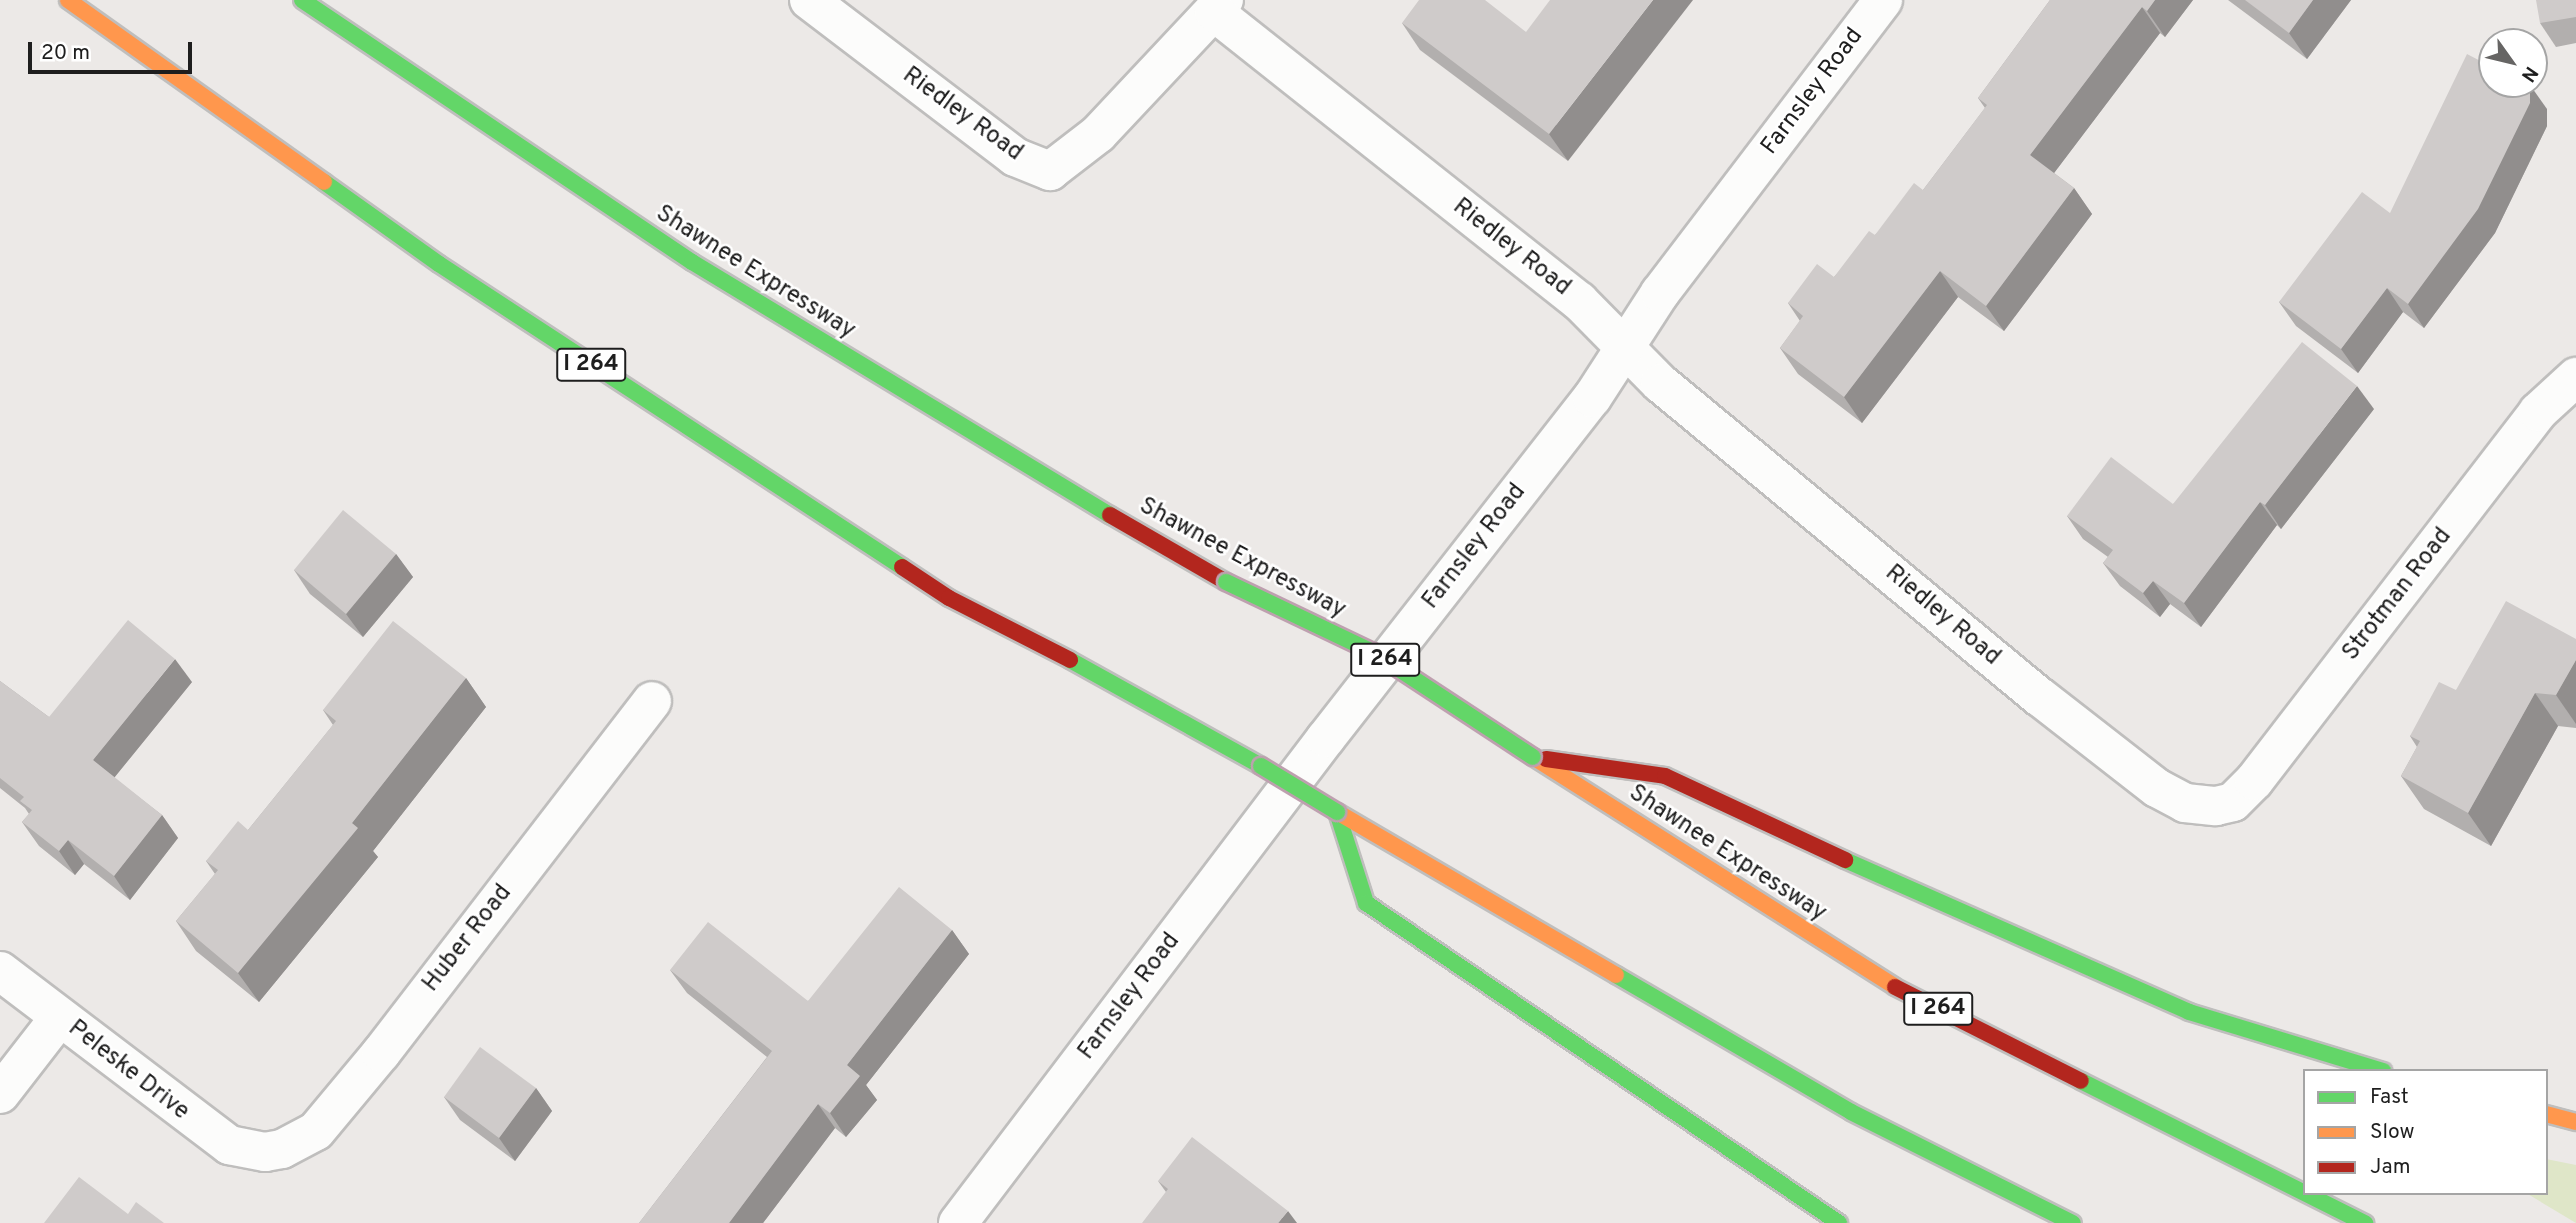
<!DOCTYPE html>
<style>
body{margin:0}
#map{position:relative;width:2576px;height:1223px;overflow:hidden;background:#ece9e7;font-family:Overpass,sans-serif}
div>[style]{position:absolute}
[style*='--x']{left:calc(var(--x)*1px);top:calc(var(--y)*1px);width:calc(var(--w)*1px);rotate:calc(var(--a)*1deg)}
.grass>*{inset:0;background:#dfe6c8}
.roads{filter:drop-shadow(2px 0 #bfbebd) drop-shadow(-2px 0 #bfbebd) drop-shadow(0 2px #bfbebd) drop-shadow(0 -2px #bfbebd)}
.street>*{height:38px;margin:-19px;padding:0 19px;transform-origin:19px;border-radius:19px;background:#fcfcfb}
.fast>*{height:16px;margin:-8px;padding:0 8px;transform-origin:8px;border-radius:8px;background:#63d668}
.slow>*{height:16px;margin:-8px;padding:0 8px;transform-origin:8px;border-radius:8px;background:#ff974d}
.jam>*{height:16px;margin:-8px;padding:0 8px;transform-origin:8px;border-radius:8px;background:#b3261e}
.bridges{filter:drop-shadow(2px 0 #bea0af) drop-shadow(-2px 0 #bea0af) drop-shadow(0 2px #bea0af) drop-shadow(0 -2px #bea0af)}
.fast-bridge>*{height:16px;margin:-8px;padding:0 8px;transform-origin:8px;border-radius:8px;background:#63d668}
.wall>*{inset:0;background:#b2afae}
.shaded-wall>*{inset:0;background:#918e8d}
.building>*{inset:0;background:#cfcbca}
span{translate:-50% -50%;white-space:nowrap;text-align:center;line-height:1.15;-webkit-text-stroke:5px #fff;paint-order:stroke}
.shield-label span{padding:2px 5px;background:#fff;border:2px solid;border-radius:5px;-webkit-text-stroke-width:0}
.shield-label{font-size:23px;color:#1e1e1e;font-weight:700}
.street-label{font-size:24px;color:#1e1e1e}
.legend{position:absolute;left:2303px;top:1069px;width:245px;height:126px;box-sizing:border-box;background:#fff;border:2px solid #a5a5a5;margin:0;padding:9px 12px;list-style:none;font-size:21px;color:#1e1e1e}
.legend li{display:flex;align-items:center;gap:14px;height:35px}
.legend b{width:35px;border:2px solid #a5a5a5}
.north{position:absolute;left:2478px;top:28px;width:70px;height:70px;box-sizing:border-box;background:#fff;border:2px solid #a5a5a5;border-radius:50%;rotate:124deg;font-size:19px;font-weight:700;line-height:28px;text-align:center;color:#1e1e1e}
.north::after{content:'';display:block;margin:auto;width:24px;height:32px;background:#666564;clip-path:polygon(50% 0,100% 100%,50% 72%,0 100%)}
.scale{position:absolute;left:28px;top:42px;width:164px;height:32px;box-sizing:border-box;border:4px solid #1e1e1e;border-top:0;padding-left:9px;font-size:21px;line-height:24px;white-space:nowrap;color:#1e1e1e;-webkit-text-stroke:5px #fff;paint-order:stroke}
</style>
<div id="map">
<div class="grass">
<div style="clip-path:polygon(2546px 1159px,2576px 1165px,2576px 1223px,2526px 1193px,2546px 1193px)"></div>
</div>
<div class="roads">
<div class="street">
<div style="--x:809;--y:0;--w:259;--a:37.3"></div>
<div style="--x:1015;--y:157;--w:38;--a:22"></div>
<div style="--x:1050;--y:171;--w:61;--a:-37.6"></div>
<div style="--x:1098;--y:134;--w:184;--a:-46.8"></div>
<div style="--x:1214;--y:12;--w:466;--a:38.4"></div>
<div style="--x:1579;--y:301;--w:115;--a:45.4"></div>
<div style="--x:1660;--y:383;--w:493;--a:39.6"></div>
<div style="--x:2040;--y:697;--w:148;--a:37.9"></div>
<div style="--x:2157;--y:788;--w:32;--a:28"></div>
<div style="--x:2185;--y:803;--w:31;--a:6"></div>
<div style="--x:2216;--y:806;--w:17;--a:-13"></div>
<div style="--x:2233;--y:802;--w:30;--a:-45"></div>
<div style="--x:2254;--y:781;--w:466;--a:-52.4"></div>
<div style="--x:2538;--y:412;--w:52;--a:-42.6"></div>
<div style="--x:0;--y:971;--w:288;--a:37.2"></div>
<div style="--x:229;--y:1145;--w:37;--a:11"></div>
<div style="--x:265;--y:1152;--w:17;--a:-10"></div>
<div style="--x:282;--y:1149;--w:38;--a:-28"></div>
<div style="--x:316;--y:1131;--w:102;--a:-50.2"></div>
<div style="--x:381;--y:1053;--w:444;--a:-52.4"></div>
<div style="--x:0;--y:1094;--w:96;--a:-52.2"></div>
<div style="--x:958;--y:1223;--w:609;--a:-52.81"></div>
<div style="--x:1326;--y:738;--w:432;--a:-52"></div>
<div style="--x:1592;--y:398;--w:125;--a:-57.1"></div>
<div style="--x:1660;--y:293;--w:368;--a:-52.7"></div>
</div>
<div class="fast">
<div style="--x:302;--y:0;--w:470;--a:33.9"></div>
<div style="--x:692;--y:262;--w:489;--a:31.2"></div>
<div style="--x:324;--y:182;--w:141;--a:35.5"></div>
<div style="--x:439;--y:264;--w:553;--a:33.2"></div>
<div style="--x:1070;--y:660;--w:218;--a:29"></div>
<div style="--x:1337;--y:812;--w:96;--a:72.3"></div>
<div style="--x:1366;--y:903;--w:571;--a:34.08"></div>
<div style="--x:1845;--y:860;--w:376;--a:23.8"></div>
<div style="--x:2189;--y:1012;--w:203;--a:16.9"></div>
<div style="--x:1616;--y:975;--w:272;--a:30.2"></div>
<div style="--x:1851;--y:1112;--w:248;--a:26.6"></div>
<div style="--x:2081;--y:1081;--w:318;--a:26.6"></div>
</div>
<div class="slow">
<div style="--x:68;--y:0;--w:314;--a:35.4"></div>
<div style="--x:1533;--y:757;--w:429;--a:32.4"></div>
<div style="--x:1337;--y:812;--w:323;--a:30.3"></div>
<div style="--x:2546;--y:1114;--w:31;--a:15"></div>
</div>
<div class="jam">
<div style="--x:1110;--y:515;--w:134;--a:30"></div>
<div style="--x:902;--y:567;--w:56;--a:33.4"></div>
<div style="--x:949;--y:598;--w:136;--a:27.1"></div>
<div style="--x:1546;--y:759;--w:120;--a:8.1"></div>
<div style="--x:1665;--y:776;--w:199;--a:25"></div>
<div style="--x:1895;--y:987;--w:208;--a:26.8"></div>
</div>
</div>
<div class="bridges">
<div class="fast-bridge">
<div style="--x:1226;--y:582;--w:163;--a:25.5"></div>
<div style="--x:1373;--y:652;--w:191;--a:33.3"></div>
<div style="--x:1261;--y:766;--w:89;--a:31.2"></div>
</div>
</div>
<div class="wall">
<div style="clip-path:polygon(2050px 0,2193px 0,2165px 37px,2160px 33px,2054px 173px,2074px 188px,2092px 214px,2004px 331px,1958px 297px,1862px 423px,1798px 374px,1780px 348px,1800px 321px,1788px 303px,1834px 277px,1875px 235px,1923px 190px,1985px 108px,1978px 98px)"></div>
<div style="clip-path:polygon(2228px 0,2351px 0,2307px 59px)"></div>
<div style="clip-path:polygon(2576px 0,2576px 43px,2556px 47px,2540px 23px)"></div>
<div style="clip-path:polygon(1402px 23px,1526px 32px,1568px 161px,1420px 50px)"></div>
<div style="clip-path:polygon(2547px 109px,2547px 126px,2495px 233px,2424px 328px,2403px 312px,2358px 373px,2296px 326px,2279px 302px)"></div>
<div style="clip-path:polygon(2374px 409px,2281px 529px,2277px 525px,2201px 627px,2170px 604px,2160px 617px,2120px 586px,2103px 563px,2108px 557px,2083px 539px,2067px 516px,2173px 504px)"></div>
<div style="clip-path:polygon(396px 554px,413px 577px,363px 637px,310px 594px,294px 570px)"></div>
<div style="clip-path:polygon(2576px 639px,2576px 728px,2558px 726px,2491px 846px,2424px 809px,2401px 776px,2417px 747px,2410px 736px,2456px 690px)"></div>
<div style="clip-path:polygon(466px 678px,486px 707px,373px 851px,378px 857px,259px 1002px,196px 951px,176px 921px,215px 874px,206px 861px,248px 830px,333px 725px,323px 710px)"></div>
<div style="clip-path:polygon(0 681px,49px 717px,192px 682px,114px 778px,162px 815px,178px 838px,130px 900px,84px 864px,75px 875px,39px 846px,22px 822px,29px 814px,25px 808px,0 788px)"></div>
<div style="clip-path:polygon(952px 930px,969px 954px,866px 1085px,877px 1100px,846px 1137px,835px 1128px,763px 1223px,639px 1223px,767px 1057px,687px 993px,670px 970px,808px 1001px)"></div>
<div style="clip-path:polygon(536px 1088px,552px 1111px,515px 1161px,460px 1120px,444px 1097px)"></div>
<div style="clip-path:polygon(1158px 1181px,1297px 1223px,1166px 1192px)"></div>
</div>
<div class="shaded-wall">
<div style="clip-path:polygon(1653px 0,1693px 0,1568px 161px,1549px 134px)"></div>
<div style="clip-path:polygon(2155px 0,2193px 0,2165px 37px,2147px 11px)"></div>
<div style="clip-path:polygon(2313px 0,2351px 0,2307px 59px,2289px 33px)"></div>
<div style="clip-path:polygon(2142px 7px,2160px 33px,2048px 181px,2030px 155px)"></div>
<div style="clip-path:polygon(2530px 85px,2547px 109px,2547px 126px,2495px 233px,2424px 328px,2408px 304px)"></div>
<div style="clip-path:polygon(2074px 188px,2092px 214px,2004px 331px,1986px 306px)"></div>
<div style="clip-path:polygon(1940px 271px,1958px 297px,1862px 423px,1844px 397px)"></div>
<div style="clip-path:polygon(2387px 288px,2403px 312px,2358px 373px,2341px 349px)"></div>
<div style="clip-path:polygon(2357px 386px,2374px 409px,2281px 529px,2265px 505px)"></div>
<div style="clip-path:polygon(2260px 502px,2277px 525px,2201px 627px,2184px 603px)"></div>
<div style="clip-path:polygon(396px 554px,413px 577px,363px 637px,346px 614px)"></div>
<div style="clip-path:polygon(2153px 581px,2170px 604px,2160px 617px,2143px 593px)"></div>
<div style="clip-path:polygon(175px 659px,192px 682px,109px 784px,93px 760px)"></div>
<div style="clip-path:polygon(2576px 660px,2576px 724px,2556px 695px)"></div>
<div style="clip-path:polygon(466px 678px,486px 707px,373px 851px,378px 857px,259px 1002px,238px 973px,352px 823px)"></div>
<div style="clip-path:polygon(2535px 693px,2558px 726px,2491px 846px,2468px 813px)"></div>
<div style="clip-path:polygon(162px 815px,178px 838px,130px 900px,114px 876px)"></div>
<div style="clip-path:polygon(68px 840px,84px 864px,75px 875px,59px 851px)"></div>
<div style="clip-path:polygon(952px 930px,969px 954px,866px 1085px,877px 1100px,846px 1137px,830px 1113px,847px 1065px)"></div>
<div style="clip-path:polygon(536px 1088px,552px 1111px,515px 1161px,499px 1138px)"></div>
<div style="clip-path:polygon(818px 1104px,835px 1128px,763px 1223px,729px 1223px)"></div>
<div style="clip-path:polygon(1288px 1211px,1297px 1223px,1278px 1223px)"></div>
</div>
<div class="building">
<div style="clip-path:polygon(1419px 0,1485px 0,1526px 32px,1550px 0,1653px 0,1549px 134px,1402px 23px)"></div>
<div style="clip-path:polygon(2050px 0,2155px 0,2147px 11px,2142px 7px,2030px 155px,2074px 188px,1986px 306px,1940px 271px,1844px 397px,1780px 348px,1803px 316px,1788px 303px,1817px 264px,1834px 277px,1869px 231px,1875px 235px,1914px 183px,1923px 190px,1987px 105px,1978px 98px)"></div>
<div style="clip-path:polygon(2245px 0,2313px 0,2289px 33px)"></div>
<div style="clip-path:polygon(2536px 0,2576px 0,2576px 17px,2540px 23px)"></div>
<div style="clip-path:polygon(2467px 54px,2492px 67px,2492px 84px,2528px 84px,2530px 85px,2530px 103px,2478px 209px,2408px 304px,2387px 288px,2341px 349px,2279px 302px,2362px 192px,2390px 213px)"></div>
<div style="clip-path:polygon(2302px 342px,2357px 386px,2265px 505px,2260px 502px,2184px 603px,2153px 581px,2143px 593px,2103px 563px,2113px 550px,2067px 516px,2111px 457px,2173px 504px)"></div>
<div style="clip-path:polygon(343px 510px,396px 554px,346px 614px,294px 570px)"></div>
<div style="clip-path:polygon(2506px 601px,2576px 639px,2576px 660px,2556px 695px,2535px 693px,2468px 813px,2401px 776px,2420px 741px,2410px 736px,2439px 682px,2456px 690px)"></div>
<div style="clip-path:polygon(128px 620px,175px 659px,93px 760px,162px 815px,114px 876px,68px 840px,59px 851px,22px 822px,32px 810px,20px 801px,24px 797px,0 778px,0 681px,49px 717px)"></div>
<div style="clip-path:polygon(393px 621px,466px 678px,352px 823px,358px 828px,238px 973px,176px 921px,218px 870px,206px 861px,238px 821px,248px 830px,336px 721px,323px 710px)"></div>
<div style="clip-path:polygon(899px 887px,952px 930px,847px 1065px,860px 1076px,830px 1113px,818px 1104px,729px 1223px,639px 1223px,772px 1051px,670px 970px,708px 922px,808px 1001px)"></div>
<div style="clip-path:polygon(480px 1047px,536px 1088px,499px 1138px,444px 1097px)"></div>
<div style="clip-path:polygon(1192px 1137px,1288px 1211px,1278px 1223px,1142px 1223px,1168px 1189px,1158px 1181px)"></div>
<div style="clip-path:polygon(79px 1177px,128px 1214px,136px 1202px,164px 1223px,44px 1223px)"></div>
</div>
<div class="shield-label">
<span style="left:591px;top:365px">I 264</span>
<span style="left:1385px;top:660px">I 264</span>
<span style="left:1938px;top:1009px">I 264</span>
</div>
<div class="street-label">
<span style="left:1813px;top:92px;rotate:-53deg">Farnsley Road</span>
<span style="left:962px;top:115px;rotate:36deg">Riedley Road</span>
<span style="left:1511px;top:248px;rotate:38deg">Riedley Road</span>
<span style="left:755px;top:273px;rotate:32deg">Shawnee Expressway</span>
<span style="left:1475px;top:547px;rotate:-52deg">Farnsley Road</span>
<span style="left:1242px;top:559px;rotate:28deg">Shawnee Expressway</span>
<span style="left:2398px;top:595px;rotate:-52deg">Strotman Road</span>
<span style="left:1942px;top:616px;rotate:40deg">Riedley Road</span>
<span style="left:1727px;top:854px;rotate:33deg">Shawnee Expressway</span>
<span style="left:468px;top:939px;rotate:-52deg">Huber Road</span>
<span style="left:1130px;top:997px;rotate:-53deg">Farnsley Road</span>
<span style="left:128px;top:1071px;rotate:38deg">Peleske Drive</span>
</div>
<ul class="legend">
<li><b style="height:9px;background:#63d668"></b>Fast</li>
<li><b style="height:9px;background:#ff974d"></b>Slow</li>
<li><b style="height:9px;background:#b3261e"></b>Jam</li>
</ul>
<div class="north">N</div>
<div class="scale">20 m</div>
</div>
